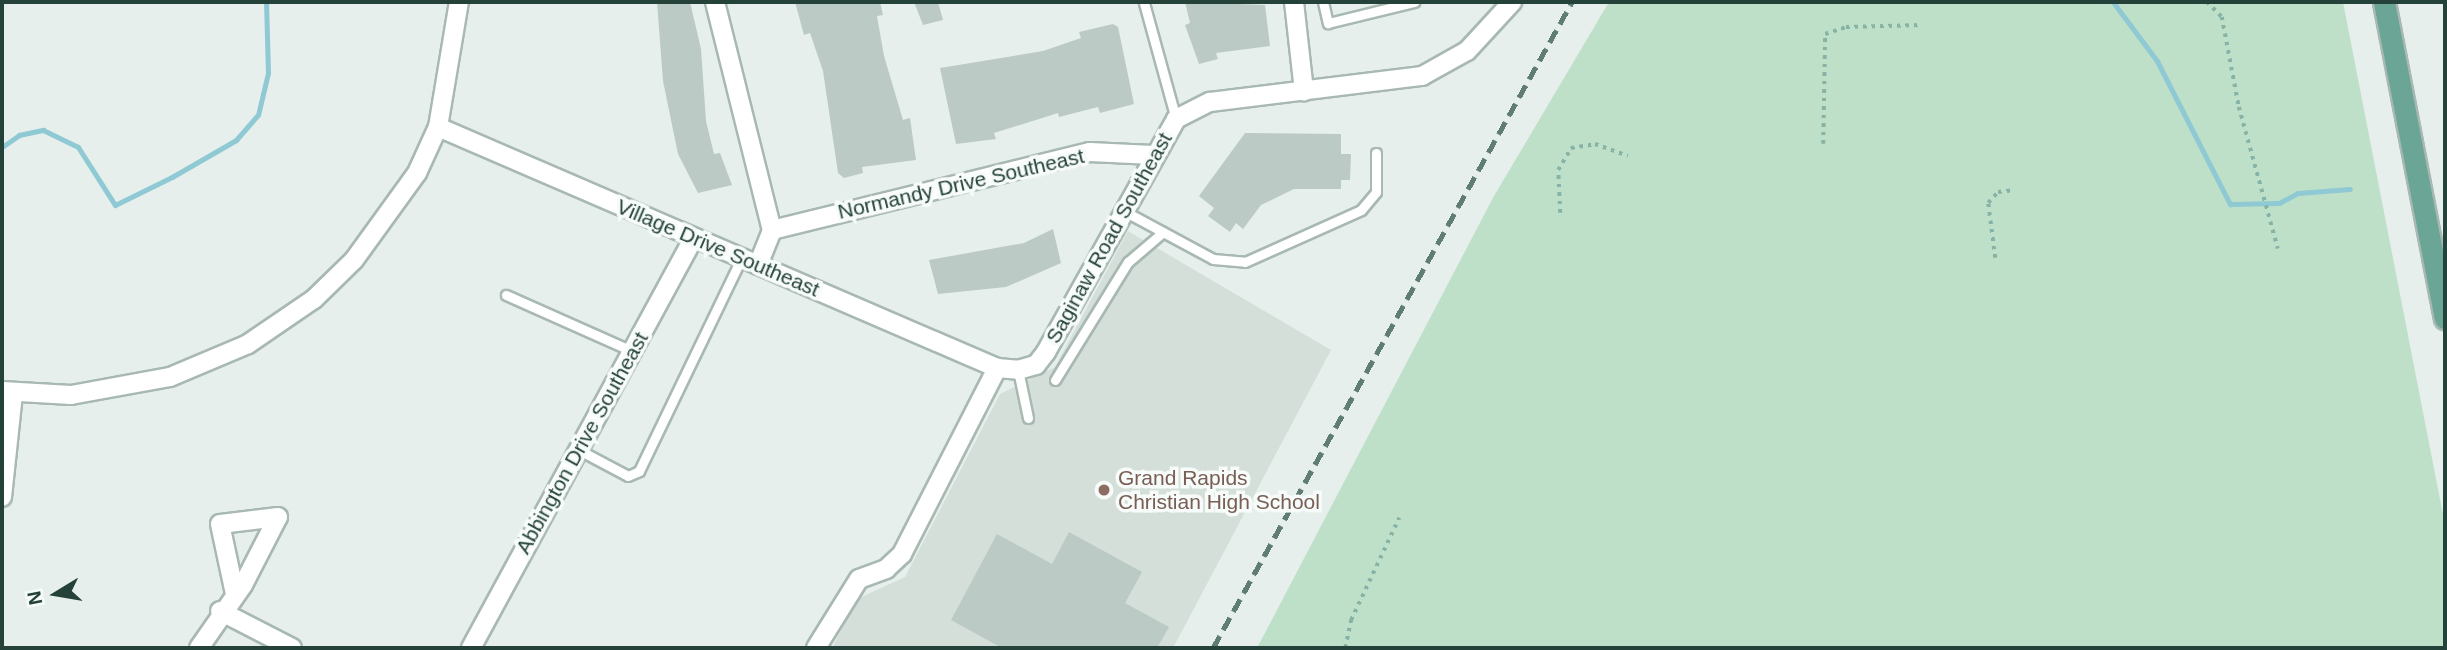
<!DOCTYPE html>
<style>
body{margin:0}
#map{position:relative;width:2447px;height:650px;overflow:hidden;background:#e6efeb;font-family:Arial,sans-serif}
div>[style]{position:absolute}
[style*='--x']{left:calc(var(--x)*1px);top:calc(var(--y)*1px);width:calc(var(--w)*1px);rotate:calc(var(--a)*1deg)}
.built>*{inset:0;background:#d4dfda}
.green>*{inset:0;background:#bfe0c8}
.stream>*{height:5px;margin:-2.5px;padding:0 2.5px;transform-origin:2.5px;border-radius:2.5px;background:#8ec9d4}
.building>*{inset:0;background:#bbcac4}
.path>*{height:3.5px;margin-top:-1.75px;transform-origin:0;background:repeating-linear-gradient(90deg,#86b3a5 0 3.5px,transparent 0 8.5px)}
.roads{filter:drop-shadow(2px 0 #a8b8b2) drop-shadow(-2px 0 #a8b8b2) drop-shadow(0 2px #a8b8b2) drop-shadow(0 -2px #a8b8b2)}
.service>*{height:9px;margin:-4.5px;padding:0 4.5px;transform-origin:4.5px;border-radius:4.5px;background:#fff}
.minor>*{height:18px;margin:-9px;padding:0 9px;transform-origin:9px;border-radius:9px;background:#fff}
.primary>*{height:21px;margin:-10.5px;padding:0 10.5px;transform-origin:10.5px;border-radius:10.5px;background:#6aa596}
.rail>*{height:5px;margin-top:-2.5px;transform-origin:0;background:repeating-linear-gradient(90deg,#5f7d75 0 14px,transparent 0 21px)}
.dots>*{width:19px;height:19px;translate:-50% -50%;box-sizing:border-box;border:4px solid #f7fbf9;border-radius:50%}
span{translate:-50% -50%;white-space:nowrap;text-align:center;line-height:1.15;-webkit-text-stroke:7px #f7fbf9;paint-order:stroke}
.street-label{font-size:21px;color:#24423a}
.education-label{font-size:21px;color:#785e54}
.left{translate:0 -50%;text-align:left}
.frame{position:absolute;inset:0;border:4px solid #24423a;pointer-events:none}
.north{position:absolute;left:21px;top:559px;width:70px;height:70px;-webkit-text-stroke:5px #f7fbf9;paint-order:stroke;rotate:259deg;font-size:19px;font-weight:700;line-height:28px;text-align:center;color:#24423a}
.north::after{content:'';display:block;margin:auto;width:24px;height:32px;background:#24423a;clip-path:polygon(50% 0,100% 100%,50% 72%,0 100%)}
</style>
<div id="map">
<div class="built">
<div style="clip-path:polygon(1128px 231px,1331px 350px,1173px 648px,832px 648px,857px 599px,905px 577px,1000px 394px,1055px 367px)"></div>
</div>
<div class="green">
<div style="clip-path:polygon(1609px 2px,2343px 2px,2445px 525px,2445px 648px,1257px 648px,1494px 196px)"></div>
</div>
<div class="stream">
<div style="--x:2113;--y:2;--w:74;--a:53.3"></div>
<div style="--x:2157;--y:61;--w:161;--a:63"></div>
<div style="--x:2230;--y:204;--w:49;--a:-1.2"></div>
<div style="--x:2279;--y:203;--w:21;--a:-28"></div>
<div style="--x:2298;--y:193;--w:52;--a:-4.4"></div>
<div style="--x:2;--y:147;--w:21;--a:-35"></div>
<div style="--x:19;--y:135;--w:25;--a:-12"></div>
<div style="--x:43;--y:130;--w:39;--a:26"></div>
<div style="--x:78;--y:147;--w:69;--a:57.5"></div>
<div style="--x:115;--y:205;--w:64;--a:-26.2"></div>
<div style="--x:172;--y:177;--w:74;--a:-30"></div>
<div style="--x:236;--y:140;--w:33;--a:-49"></div>
<div style="--x:258;--y:115;--w:43;--a:-76.6"></div>
<div style="--x:268;--y:73;--w:71;--a:-91.6"></div>
</div>
<div class="building">
<div style="clip-path:polygon(657px 2px,690px 2px,701px 49px,706px 121px,714px 154px,720px 153px,732px 185px,698px 193px,678px 154px,663px 81px)"></div>
<div style="clip-path:polygon(795px 2px,880px 2px,883px 15px,877px 16px,884px 56px,903px 120px,910px 118px,916px 160px,862px 167px,863px 173px,844px 178px,838px 173px,823px 71px,810px 33px,804px 35px)"></div>
<div style="clip-path:polygon(914px 2px,938px 2px,943px 20px,923px 25px)"></div>
<div style="clip-path:polygon(1185px 2px,1265px 5px,1270px 46px,1216px 53px,1218px 59px,1199px 64px,1185px 25px,1190px 23px)"></div>
<div style="clip-path:polygon(1113px 24px,1118px 27px,1134px 104px,1100px 113px,1098px 107px,1059px 117px,1058px 113px,994px 133px,996px 139px,956px 144px,940px 68px,1043px 51px,1081px 38px,1079px 32px)"></div>
<div style="clip-path:polygon(1245px 133px,1341px 134px,1341px 154px,1351px 154px,1350px 180px,1341px 180px,1341px 189px,1294px 189px,1261px 205px,1243px 229px,1236px 223px,1230px 232px,1208px 216px,1214px 208px,1199px 196px)"></div>
<div style="clip-path:polygon(1053px 229px,1061px 263px,1006px 287px,938px 294px,929px 260px,1024px 243px)"></div>
<div style="clip-path:polygon(1069px 532px,1142px 572px,1125px 603px,1169px 627px,1157px 648px,1002px 648px,951px 620px,997px 534px,1052px 564px)"></div>
</div>
<div class="path">
<div style="--x:2037;--y:2;--w:52;--a:0"></div>
<div style="--x:2207;--y:2;--w:21;--a:45"></div>
<div style="--x:2222;--y:17;--w:92;--a:79.3"></div>
<div style="--x:2239;--y:107;--w:147;--a:74.6"></div>
<div style="--x:1823;--y:144;--w:110;--a:-89"></div>
<div style="--x:1825;--y:34;--w:22;--a:-18"></div>
<div style="--x:1846;--y:27;--w:76;--a:-1.5"></div>
<div style="--x:1560;--y:213;--w:43;--a:-92.7"></div>
<div style="--x:1558;--y:170;--w:26;--a:-59"></div>
<div style="--x:1571;--y:148;--w:24;--a:-9"></div>
<div style="--x:1595;--y:144;--w:35;--a:20"></div>
<div style="--x:1995;--y:258;--w:55;--a:-97.3"></div>
<div style="--x:1988;--y:203;--w:15;--a:-48"></div>
<div style="--x:1998;--y:192;--w:17;--a:-7"></div>
<div style="--x:1345;--y:648;--w:29;--a:-78"></div>
<div style="--x:1351;--y:620;--w:113;--a:-64.8"></div>
</div>
<div class="roads">
<div class="service">
<div style="--x:1323;--y:2;--w:22;--a:77"></div>
<div style="--x:1328;--y:23;--w:89;--a:-13.7"></div>
<div style="--x:1144;--y:3;--w:120;--a:74.6"></div>
<div style="--x:1124;--y:211;--w:101;--a:28.3"></div>
<div style="--x:1213;--y:259;--w:32;--a:5"></div>
<div style="--x:1245;--y:262;--w:127;--a:-24.1"></div>
<div style="--x:1361;--y:210;--w:23;--a:-50"></div>
<div style="--x:1376;--y:192;--w:39;--a:-90"></div>
<div style="--x:506;--y:295;--w:138;--a:24"></div>
<div style="--x:1018;--y:370;--w:49;--a:78.2"></div>
<div style="--x:1055;--y:380;--w:139;--a:-58.3"></div>
<div style="--x:1128;--y:262;--w:46;--a:-40.6"></div>
<div style="--x:579;--y:450;--w:55;--a:28"></div>
<div style="--x:628;--y:476;--w:12;--a:-24"></div>
<div style="--x:639;--y:471;--w:237;--a:-64.3"></div>
</div>
<div class="minor">
<div style="--x:715;--y:2;--w:235;--a:76"></div>
<div style="--x:1294;--y:2;--w:90;--a:83.6"></div>
<div style="--x:438;--y:127;--w:609;--a:23.32"></div>
<div style="--x:997;--y:368;--w:21;--a:5"></div>
<div style="--x:1018;--y:370;--w:19;--a:-16"></div>
<div style="--x:1036;--y:365;--w:16;--a:-52"></div>
<div style="--x:1046;--y:352;--w:267;--a:-60.8"></div>
<div style="--x:1176;--y:119;--w:38;--a:-27"></div>
<div style="--x:1210;--y:102;--w:214;--a:-7"></div>
<div style="--x:1422;--y:76;--w:51;--a:-29.1"></div>
<div style="--x:1467;--y:51;--w:67;--a:-47.4"></div>
<div style="--x:758;--y:265;--w:38;--a:-68"></div>
<div style="--x:772;--y:230;--w:327;--a:-13.8"></div>
<div style="--x:1090;--y:152;--w:63;--a:2.7"></div>
<div style="--x:2;--y:391;--w:69;--a:3.3"></div>
<div style="--x:71;--y:395;--w:101;--a:-10.3"></div>
<div style="--x:170;--y:377;--w:85;--a:-22.9"></div>
<div style="--x:248;--y:344;--w:80;--a:-34.3"></div>
<div style="--x:314;--y:299;--w:56;--a:-44.3"></div>
<div style="--x:354;--y:260;--w:107;--a:-54.1"></div>
<div style="--x:417;--y:173;--w:51;--a:-65.5"></div>
<div style="--x:438;--y:127;--w:127;--a:-80.5"></div>
<div style="--x:2;--y:497;--w:104;--a:-83.9"></div>
<div style="--x:220;--y:611;--w:81;--a:27.2"></div>
<div style="--x:199;--y:648;--w:77;--a:-55.1"></div>
<div style="--x:243;--y:585;--w:76;--a:-62.8"></div>
<div style="--x:278;--y:517;--w:58;--a:173.1"></div>
<div style="--x:220;--y:524;--w:72;--a:77.9"></div>
<div style="--x:471;--y:648;--w:467;--a:-61.5"></div>
<div style="--x:816;--y:648;--w:81;--a:-58.1"></div>
<div style="--x:859;--y:579;--w:29;--a:-20"></div>
<div style="--x:886;--y:569;--w:22;--a:-43"></div>
<div style="--x:902;--y:554;--w:209;--a:-62.9"></div>
</div>
<div class="primary">
<div style="--x:2384;--y:2;--w:322;--a:79.1"></div>
</div>
</div>
<div class="rail">
<div style="--x:1213;--y:648;--w:739;--a:-60.94"></div>
</div>
<div class="dots">
<div style="left:1104px;top:490px;background:#8d6e63"></div>
</div>
<div class="street-label">
<span style="left:961px;top:184px;rotate:-13deg">Normandy Drive Southeast</span>
<span style="left:1109px;top:238px;rotate:-61deg">Saginaw Road Southeast</span>
<span style="left:718px;top:248px;rotate:23deg">Village Drive Southeast</span>
<span style="left:582px;top:443px;rotate:-61deg">Abbington Drive Southeast</span>
</div>
<div class="education-label">
<span class="left" style="left:1118px;top:490px">Grand Rapids<br>Christian High School</span>
</div>
<div class="frame"></div>
<div class="north">N</div>
</div>
